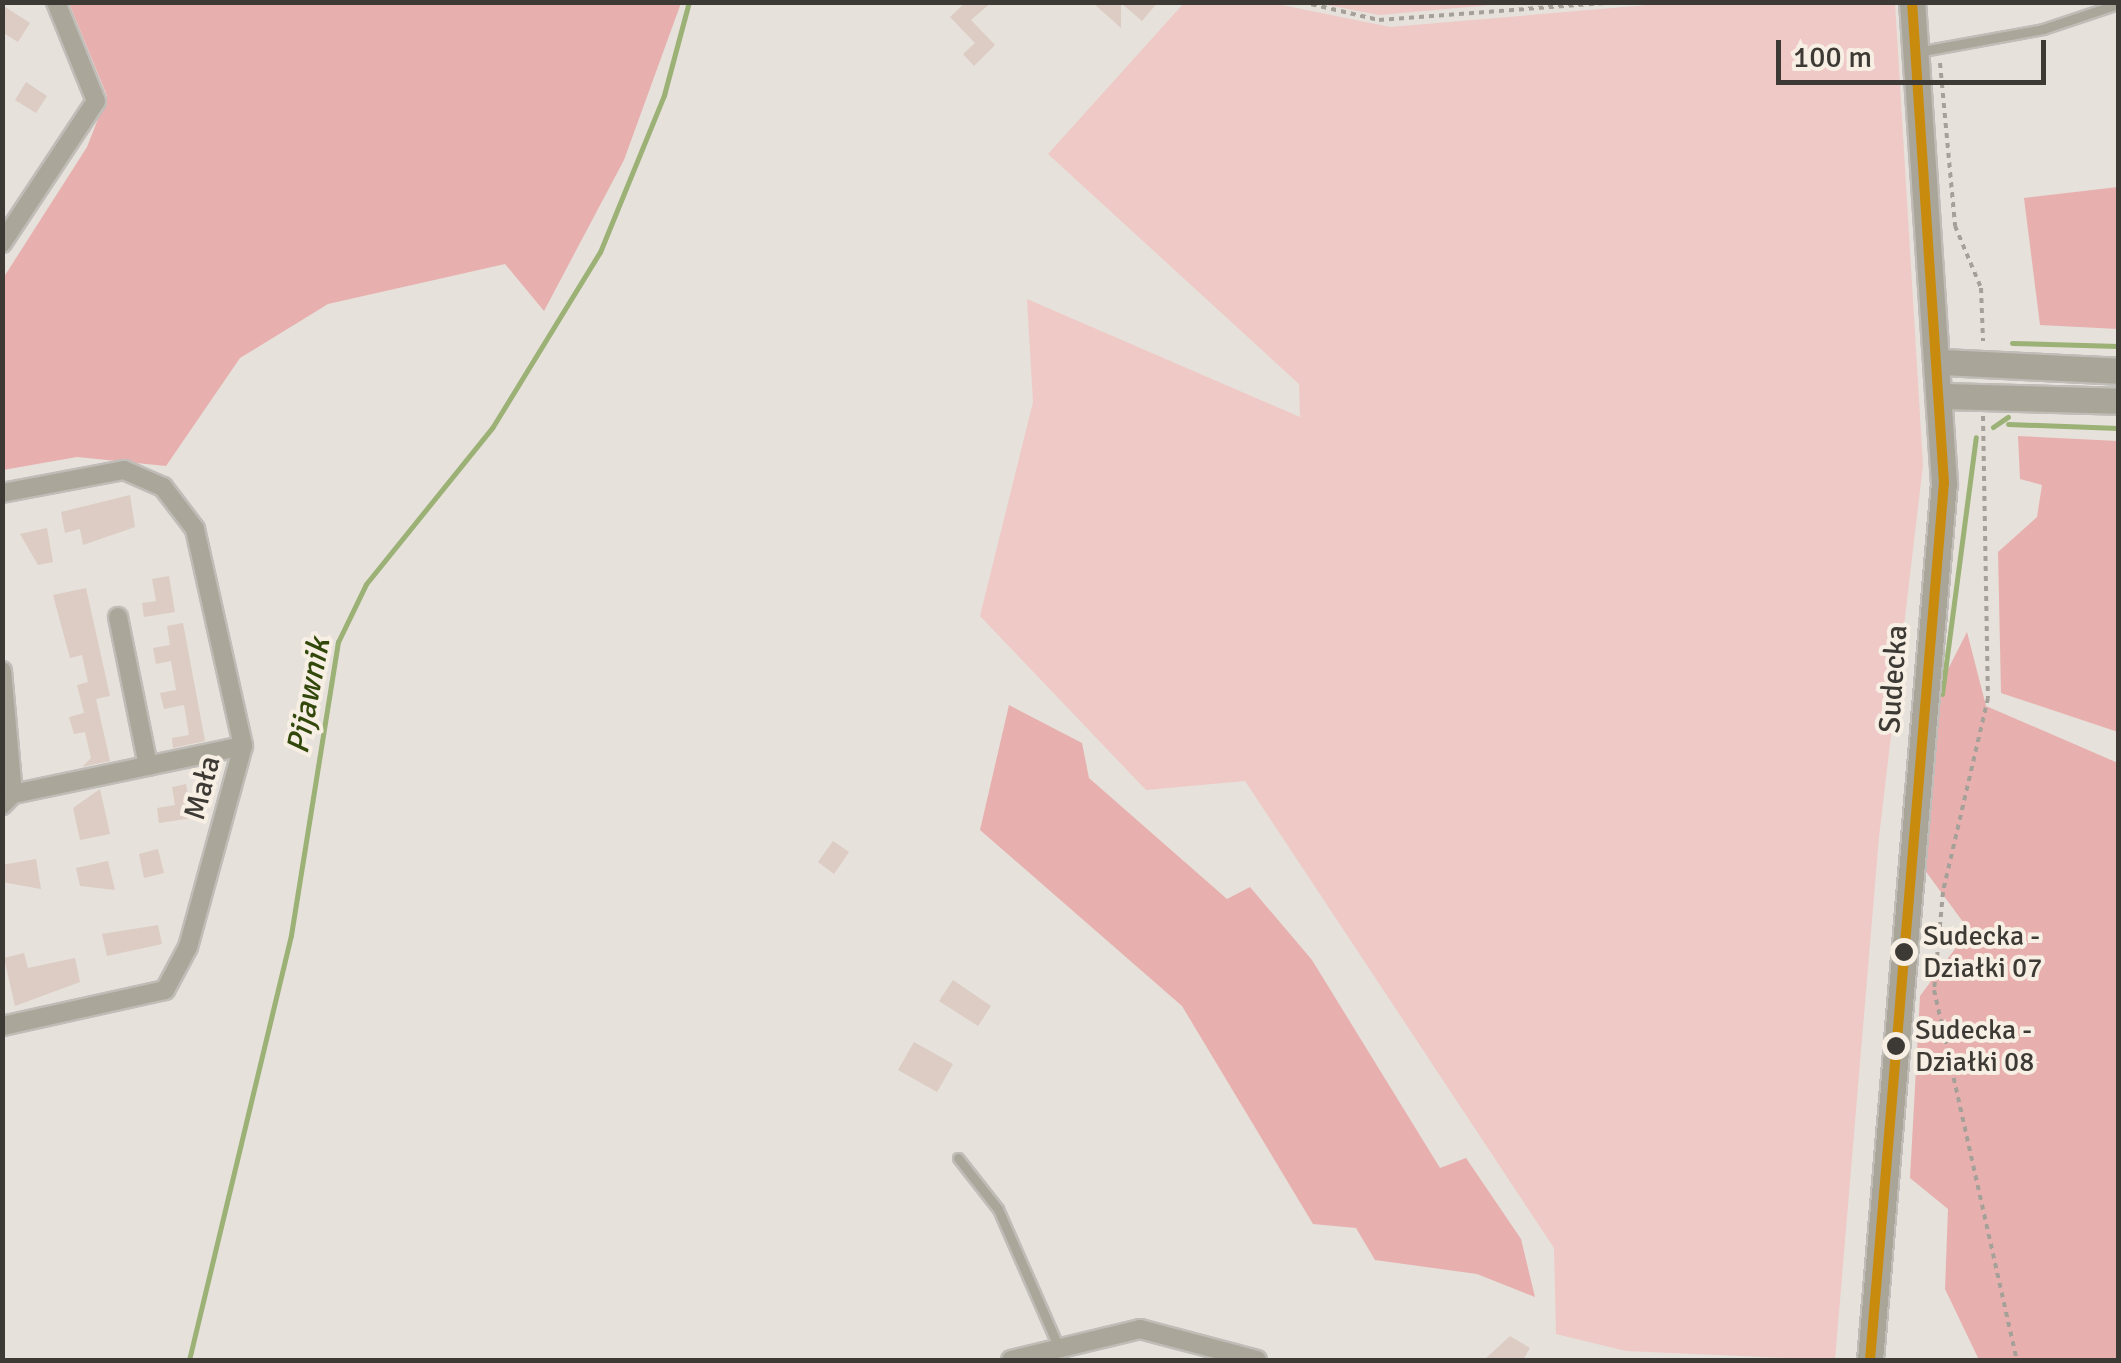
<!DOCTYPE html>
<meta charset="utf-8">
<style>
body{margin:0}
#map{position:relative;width:2121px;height:1363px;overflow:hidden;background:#e6e1db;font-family:Signika,sans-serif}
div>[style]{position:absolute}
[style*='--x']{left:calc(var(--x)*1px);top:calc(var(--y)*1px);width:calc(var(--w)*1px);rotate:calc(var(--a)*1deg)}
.green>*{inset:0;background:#efc9c6}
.forest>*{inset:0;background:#e7b0ae}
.stream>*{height:5px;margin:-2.5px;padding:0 2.5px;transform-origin:2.5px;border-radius:2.5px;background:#9bb175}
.building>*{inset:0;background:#dcccc3}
.path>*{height:4px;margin-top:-2px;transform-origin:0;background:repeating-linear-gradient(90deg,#a5a199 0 5px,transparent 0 10px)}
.roads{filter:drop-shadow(2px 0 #c0bcb7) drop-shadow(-2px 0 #c0bcb7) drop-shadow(0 2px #c0bcb7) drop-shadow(0 -2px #c0bcb7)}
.lane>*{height:9px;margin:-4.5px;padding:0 4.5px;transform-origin:4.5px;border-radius:4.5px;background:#aaa79a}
.street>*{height:18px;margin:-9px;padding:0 9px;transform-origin:9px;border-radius:9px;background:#aaa79a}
.secondary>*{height:25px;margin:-12.5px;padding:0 12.5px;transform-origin:12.5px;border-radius:12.5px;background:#a9a598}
.bus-1>*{height:10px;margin:-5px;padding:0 5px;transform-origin:5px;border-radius:5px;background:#c88b0d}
.dots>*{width:28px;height:28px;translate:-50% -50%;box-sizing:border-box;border:5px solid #f8efe4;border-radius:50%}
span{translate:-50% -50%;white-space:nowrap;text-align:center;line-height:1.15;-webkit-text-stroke:8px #f8efe4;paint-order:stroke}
.bus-label{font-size:28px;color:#3d3a35}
.left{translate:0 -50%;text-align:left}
.street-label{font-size:30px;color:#3d3a35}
.water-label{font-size:32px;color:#32480a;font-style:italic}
.frame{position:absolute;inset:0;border:5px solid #3d3a35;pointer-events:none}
.scale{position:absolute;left:1776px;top:40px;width:270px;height:45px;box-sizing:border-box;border:5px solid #3d3a35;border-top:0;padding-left:12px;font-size:30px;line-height:35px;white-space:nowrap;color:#3d3a35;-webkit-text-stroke:8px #f8efe4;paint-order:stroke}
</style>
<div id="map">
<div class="green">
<div style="clip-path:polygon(1683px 2px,1895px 3px,1923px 465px,1879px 837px,1835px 1360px,1626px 1351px,1556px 1334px,1554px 1248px,1245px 781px,1146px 790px,980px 616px,1033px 402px,1027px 299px,1300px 417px,1299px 384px,1048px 154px,1184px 3px,1272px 3px,1390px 27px)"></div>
<div style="clip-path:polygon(1317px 3px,1514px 3px,1379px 15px)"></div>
</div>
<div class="forest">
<div style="clip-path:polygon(69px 3px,681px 3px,624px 160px,544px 311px,505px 264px,328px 304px,240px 358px,166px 466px,77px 457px,3px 470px,2px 280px,87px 147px,107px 96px)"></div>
<div style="clip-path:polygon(2118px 187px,2118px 329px,2040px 325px,2024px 198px)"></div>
<div style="clip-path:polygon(2018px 436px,2118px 441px,2118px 732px,2001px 693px,1998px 552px,2037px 517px,2042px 485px,2020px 479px)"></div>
<div style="clip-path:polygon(1967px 632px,1986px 706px,2118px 763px,2118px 1360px,1979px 1360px,1945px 1289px,1948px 1209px,1910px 1178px,1920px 996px,1969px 930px,1924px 869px,1942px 681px)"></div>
<div style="clip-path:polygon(1009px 705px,1082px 743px,1089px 778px,1227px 899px,1250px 887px,1312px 960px,1440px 1168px,1466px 1158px,1521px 1239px,1535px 1297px,1477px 1274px,1375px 1260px,1356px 1228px,1313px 1224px,1182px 1006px,980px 830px)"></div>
</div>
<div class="stream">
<div style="--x:2012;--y:343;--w:106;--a:1.6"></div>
<div style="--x:2008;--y:424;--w:110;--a:2.1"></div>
<div style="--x:1993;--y:427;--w:18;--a:-34"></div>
<div style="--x:1942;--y:694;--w:259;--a:-82.5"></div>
<div style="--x:189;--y:1360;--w:437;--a:-76.5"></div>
<div style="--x:291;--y:935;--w:297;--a:-80.9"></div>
<div style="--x:338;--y:642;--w:64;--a:-64.2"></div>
<div style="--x:366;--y:584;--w:201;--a:-51.1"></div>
<div style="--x:492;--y:428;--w:206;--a:-58.5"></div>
<div style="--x:600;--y:252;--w:170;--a:-67.8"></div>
<div style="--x:664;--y:95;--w:96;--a:-75"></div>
</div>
<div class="building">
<div style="clip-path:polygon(966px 2px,992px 2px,971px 20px,995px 45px,974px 66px,963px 54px,975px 43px,950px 17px)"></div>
<div style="clip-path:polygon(1092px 2px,1158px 2px,1142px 21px,1121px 3px,1121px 28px)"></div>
<div style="clip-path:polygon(2px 5px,30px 23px,18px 42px,2px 32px)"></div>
<div style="clip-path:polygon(26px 82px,47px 96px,36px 113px,15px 100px)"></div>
<div style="clip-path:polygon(130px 495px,135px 527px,83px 545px,80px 529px,65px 533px,61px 512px)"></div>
<div style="clip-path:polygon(47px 528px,53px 562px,38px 565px,20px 534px)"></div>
<div style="clip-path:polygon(169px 576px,175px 612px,144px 617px,142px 603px,156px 601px,152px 579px)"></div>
<div style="clip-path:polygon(86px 588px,110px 696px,96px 699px,110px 761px,82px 767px,91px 758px,85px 732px,74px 734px,69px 717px,84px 713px,77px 685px,88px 682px,82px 655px,70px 658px,53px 595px)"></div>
<div style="clip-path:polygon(183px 623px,205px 741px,173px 748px,172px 738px,189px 735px,184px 705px,164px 709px,160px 693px,176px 690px,171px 661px,156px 664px,153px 648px,170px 645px,167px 626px)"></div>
<div style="clip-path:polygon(186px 784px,192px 818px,159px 823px,157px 808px,175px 805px,172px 787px)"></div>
<div style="clip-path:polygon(100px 789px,110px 834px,80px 840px,73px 808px)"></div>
<div style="clip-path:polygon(833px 841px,849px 852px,834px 874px,818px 862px)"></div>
<div style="clip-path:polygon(158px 849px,164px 873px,144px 878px,139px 854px)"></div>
<div style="clip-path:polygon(36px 859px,41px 889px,2px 882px,2px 865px)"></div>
<div style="clip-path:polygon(108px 861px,115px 890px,80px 886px,76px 868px)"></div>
<div style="clip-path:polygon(158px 925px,162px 944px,107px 956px,102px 934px)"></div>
<div style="clip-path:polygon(24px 953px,28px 968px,75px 958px,80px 982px,15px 1006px,4px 958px)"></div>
<div style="clip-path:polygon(953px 980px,991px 1006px,978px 1026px,939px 1001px)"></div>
<div style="clip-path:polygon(914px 1042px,953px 1064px,937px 1092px,898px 1070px)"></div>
<div style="clip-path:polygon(1510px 1336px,1530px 1348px,1523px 1360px,1484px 1360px)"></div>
</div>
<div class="path">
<div style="--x:1302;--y:2;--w:79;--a:13.2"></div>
<div style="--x:1379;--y:20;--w:240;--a:-4.3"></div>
<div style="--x:1940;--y:63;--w:164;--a:84.7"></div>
<div style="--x:1955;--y:226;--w:67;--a:67.2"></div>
<div style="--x:1981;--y:288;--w:53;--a:87.8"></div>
<div style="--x:1983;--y:416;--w:282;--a:89"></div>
<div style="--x:1988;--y:698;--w:199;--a:103.1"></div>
<div style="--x:1943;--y:892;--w:98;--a:95.2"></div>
<div style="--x:1934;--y:990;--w:379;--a:77.4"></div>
</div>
<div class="roads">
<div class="lane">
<div style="--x:1917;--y:52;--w:128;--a:-10.3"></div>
<div style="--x:2043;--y:29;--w:79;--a:-18.4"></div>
<div style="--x:958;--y:1158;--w:65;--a:51.9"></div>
<div style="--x:998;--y:1209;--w:150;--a:66.3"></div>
</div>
<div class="street">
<div style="--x:2;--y:243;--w:170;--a:-56.5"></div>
<div style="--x:96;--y:101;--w:107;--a:-112"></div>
<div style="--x:2;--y:493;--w:124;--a:-10.7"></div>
<div style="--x:124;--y:470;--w:43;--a:23.6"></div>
<div style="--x:163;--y:487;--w:53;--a:52.7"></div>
<div style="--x:195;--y:529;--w:222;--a:77.5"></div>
<div style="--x:243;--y:746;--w:208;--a:105.3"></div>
<div style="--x:188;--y:947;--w:49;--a:118.1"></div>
<div style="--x:165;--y:990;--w:167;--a:167.5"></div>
<div style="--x:118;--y:617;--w:152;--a:78.6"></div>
<div style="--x:2;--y:671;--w:123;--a:84.9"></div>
<div style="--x:13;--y:794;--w:16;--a:135"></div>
<div style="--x:13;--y:794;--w:235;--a:-11.8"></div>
<div style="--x:1011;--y:1360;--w:133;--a:-13.5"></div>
<div style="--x:1140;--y:1329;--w:121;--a:14.8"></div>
</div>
<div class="secondary">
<div style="--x:1943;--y:362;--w:175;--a:2.9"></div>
<div style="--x:1944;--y:396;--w:174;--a:1.6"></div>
<div style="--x:1870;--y:1360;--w:880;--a:-85.18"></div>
<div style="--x:1944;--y:483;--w:482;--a:-93.8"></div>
</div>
</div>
<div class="bus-1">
<div style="--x:1870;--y:1360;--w:880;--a:-85.18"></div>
<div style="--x:1944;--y:483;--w:482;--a:-93.8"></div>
</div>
<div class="dots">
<div style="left:1904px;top:952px;background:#3d3a35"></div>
<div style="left:1896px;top:1046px;background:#3d3a35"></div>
</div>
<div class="bus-label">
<span class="left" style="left:1923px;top:952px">Sudecka -<br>Działki 07</span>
<span class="left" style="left:1915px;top:1046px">Sudecka -<br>Działki 08</span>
</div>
<div class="street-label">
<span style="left:1894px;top:679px;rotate:-86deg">Sudecka</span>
<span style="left:203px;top:788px;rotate:-75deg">Mała</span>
</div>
<div class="water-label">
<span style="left:309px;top:696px;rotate:-79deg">Pijawnik</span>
</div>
<div class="frame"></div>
<div class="scale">100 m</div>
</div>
